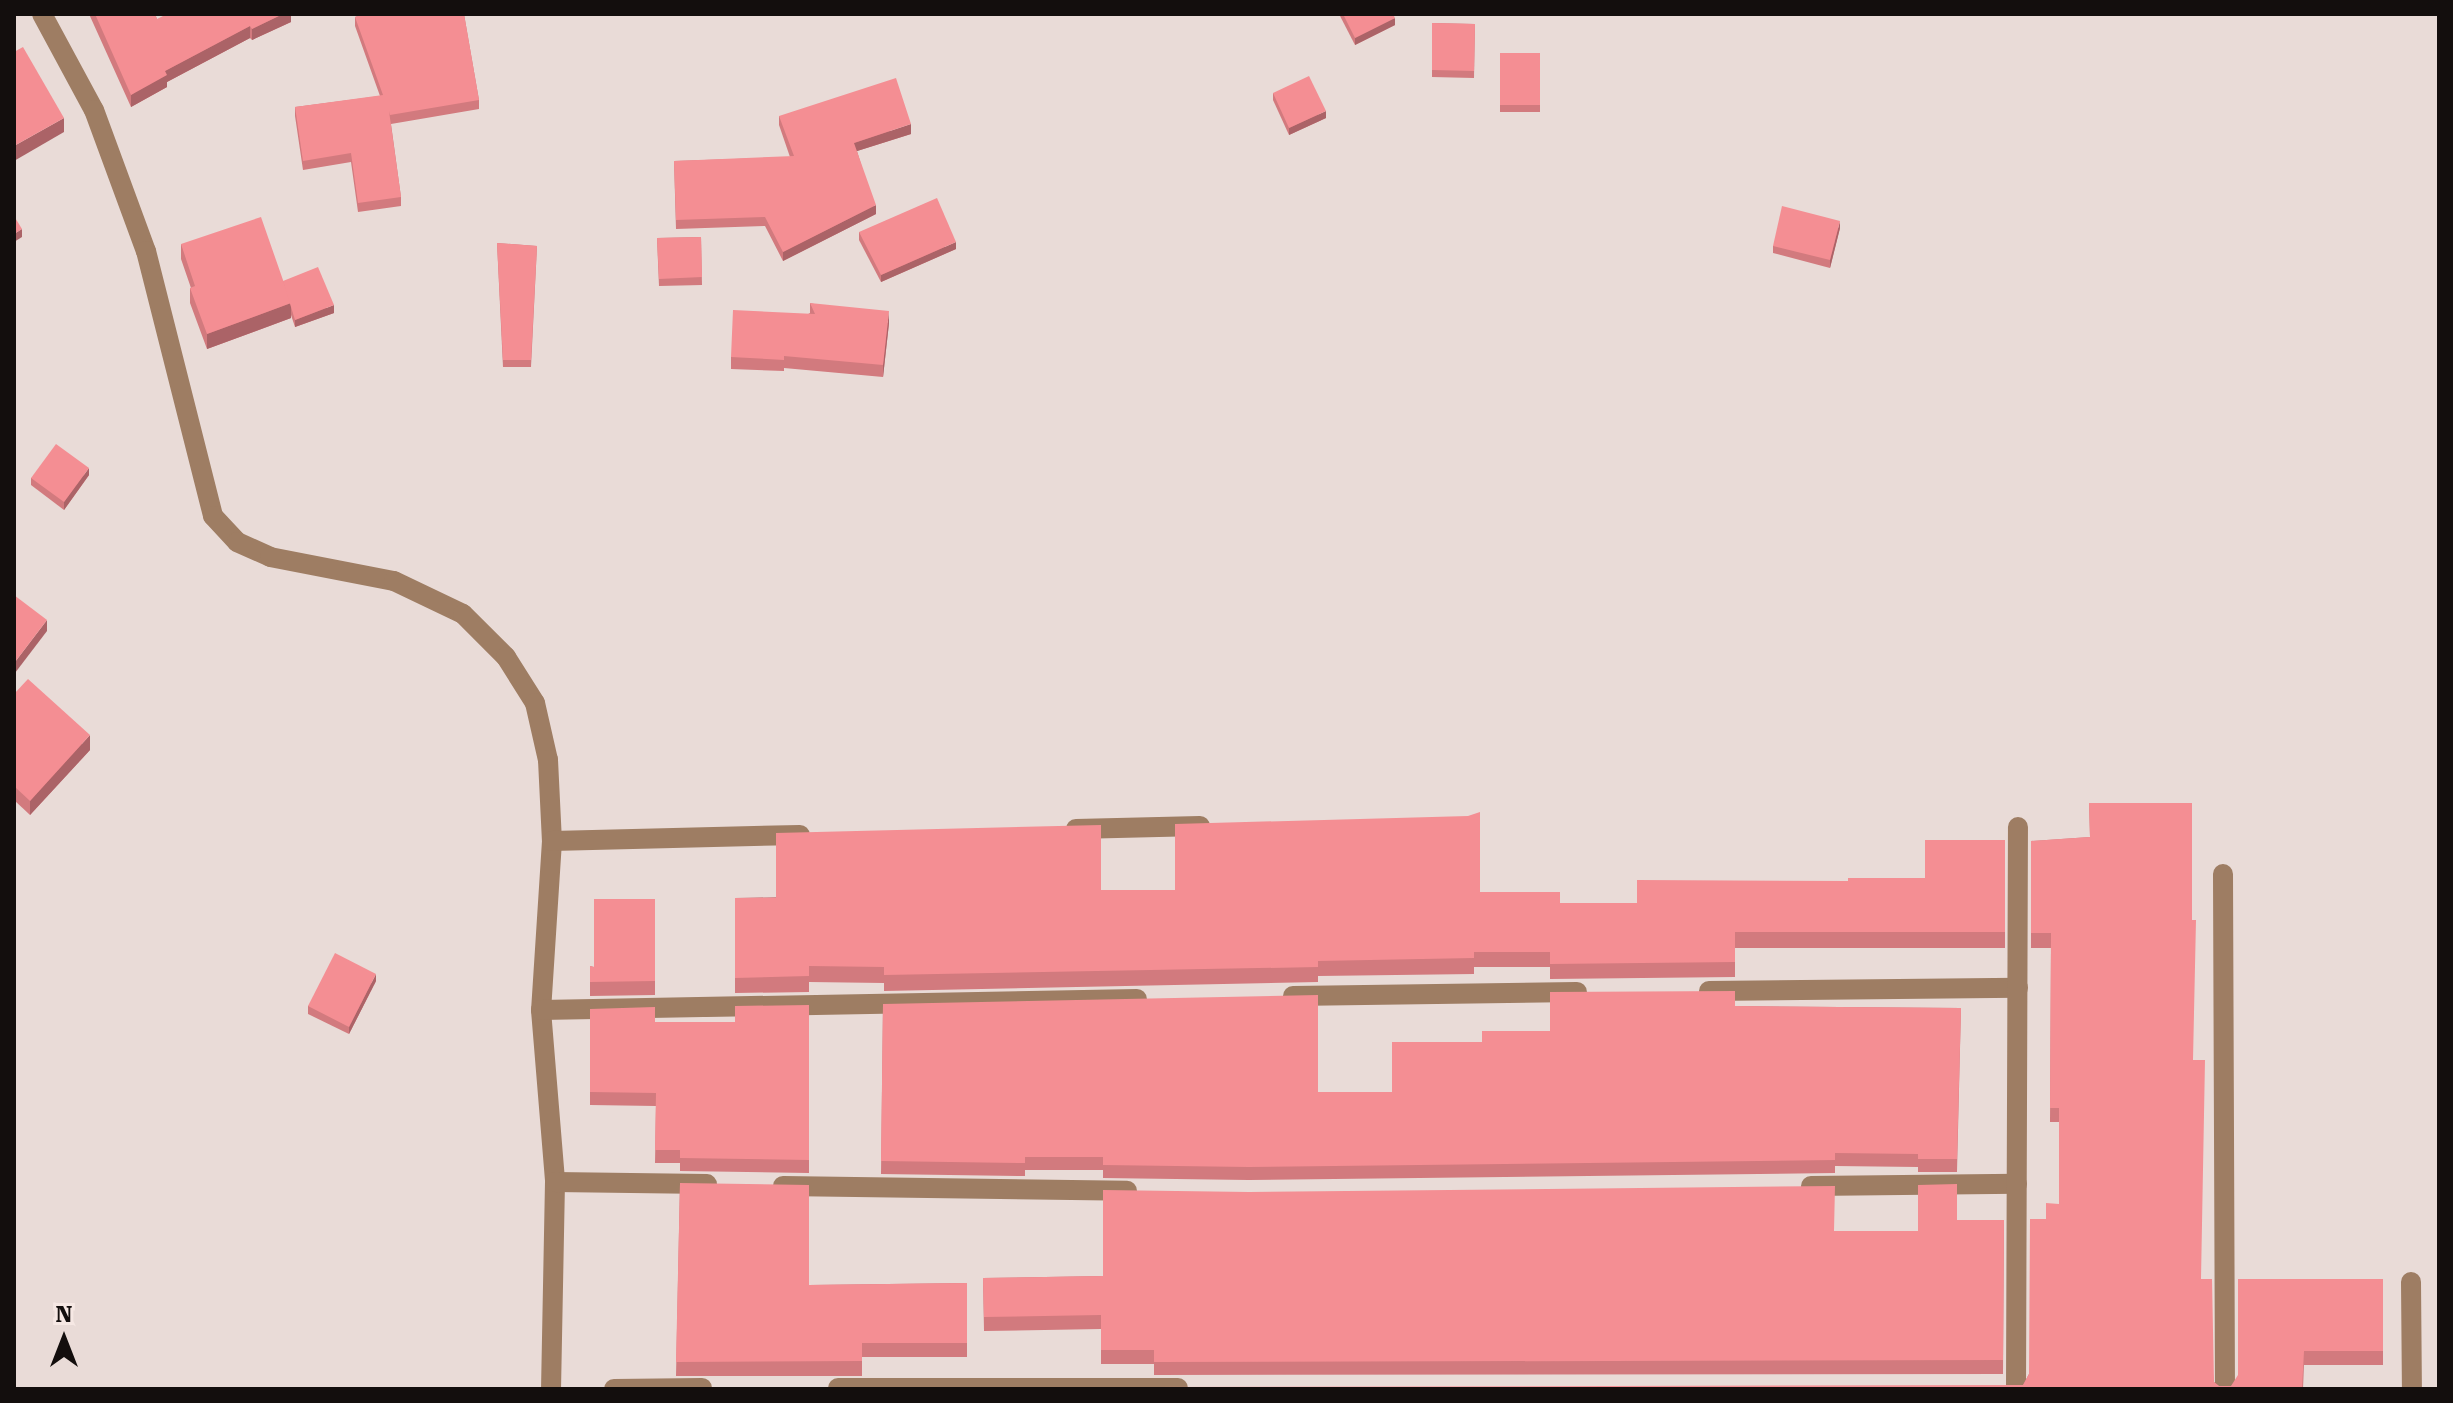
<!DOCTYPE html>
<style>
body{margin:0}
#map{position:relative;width:2453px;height:1403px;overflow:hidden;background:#e9dbd7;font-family:"Roboto Serif",serif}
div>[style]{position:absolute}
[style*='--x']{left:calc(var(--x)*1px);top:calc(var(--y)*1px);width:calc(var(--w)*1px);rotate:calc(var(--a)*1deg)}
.minor>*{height:20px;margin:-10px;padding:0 10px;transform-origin:10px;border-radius:10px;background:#9e7d63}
.wall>*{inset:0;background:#d27a7e}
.shaded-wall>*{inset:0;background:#ab6367}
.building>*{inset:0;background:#f48e93}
span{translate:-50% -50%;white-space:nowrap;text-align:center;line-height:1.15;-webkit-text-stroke:8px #f6e8e4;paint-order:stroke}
.frame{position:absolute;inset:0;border:16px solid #130e0d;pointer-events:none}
.north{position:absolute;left:24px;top:1299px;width:80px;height:80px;-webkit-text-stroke:6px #f6e8e4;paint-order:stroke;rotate:0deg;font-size:22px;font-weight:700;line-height:32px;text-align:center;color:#130e0d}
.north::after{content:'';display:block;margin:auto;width:28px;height:36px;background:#130e0d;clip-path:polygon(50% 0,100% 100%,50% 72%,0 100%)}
</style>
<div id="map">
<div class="minor">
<div style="--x:42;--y:14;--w:109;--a:61.6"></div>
<div style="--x:94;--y:110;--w:150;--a:69.8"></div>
<div style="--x:146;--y:251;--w:273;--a:75.8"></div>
<div style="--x:213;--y:516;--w:35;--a:47"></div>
<div style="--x:237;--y:542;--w:36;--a:24"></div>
<div style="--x:270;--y:557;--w:126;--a:11"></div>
<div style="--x:394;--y:581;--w:76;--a:25.6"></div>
<div style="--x:463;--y:614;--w:61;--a:45"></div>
<div style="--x:506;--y:657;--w:54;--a:57.8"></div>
<div style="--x:535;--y:703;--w:58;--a:77.2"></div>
<div style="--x:548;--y:760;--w:81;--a:87.2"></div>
<div style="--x:552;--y:841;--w:169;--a:93.7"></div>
<div style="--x:541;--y:1010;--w:173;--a:85.3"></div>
<div style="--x:555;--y:1182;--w:207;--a:91.1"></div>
<div style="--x:1076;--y:829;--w:124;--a:-1.4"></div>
<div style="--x:552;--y:841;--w:248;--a:-1.4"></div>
<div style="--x:2223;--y:874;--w:515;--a:89.78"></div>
<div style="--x:1709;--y:991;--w:309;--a:-0.6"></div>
<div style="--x:1293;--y:996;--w:284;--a:-0.8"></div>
<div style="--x:541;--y:1010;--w:596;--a:-1.06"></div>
<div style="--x:555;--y:1182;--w:152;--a:0.8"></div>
<div style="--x:783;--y:1186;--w:344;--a:0.8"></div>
<div style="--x:1811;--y:1186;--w:206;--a:-0.6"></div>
<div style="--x:2411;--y:1282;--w:107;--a:89.5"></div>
<div style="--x:838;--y:1388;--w:340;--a:0"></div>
<div style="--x:614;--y:1389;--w:88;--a:-0.7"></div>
<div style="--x:2016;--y:1389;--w:562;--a:-89.8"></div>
</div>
<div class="wall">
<div style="clip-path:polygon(89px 14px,155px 14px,157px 19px,291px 14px,291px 22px,252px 40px,250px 38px,167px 82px,167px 87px,131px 107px)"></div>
<div style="clip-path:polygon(363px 14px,467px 14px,464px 14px,479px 100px,479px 109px,391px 124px,401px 197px,401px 206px,358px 212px,351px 162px,303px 170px,295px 116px,295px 107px,380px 96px,355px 26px,355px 17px)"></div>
<div style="clip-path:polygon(1339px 14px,1393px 14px,1395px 25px,1355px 45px)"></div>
<div style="clip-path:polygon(1432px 23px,1475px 24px,1474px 78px,1432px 77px)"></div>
<div style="clip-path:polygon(1500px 53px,1540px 53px,1540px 112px,1500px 112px)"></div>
<div style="clip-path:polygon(1273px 93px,1326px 118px,1289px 135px,1273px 100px)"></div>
<div style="clip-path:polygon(779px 116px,911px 134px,857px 151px,876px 214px,783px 261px,765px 226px,676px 229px,674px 161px,790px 157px,779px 125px)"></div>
<div style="clip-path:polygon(1840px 228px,1830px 268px,1773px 253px,1773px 246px)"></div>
<div style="clip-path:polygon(859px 232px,956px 249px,881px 282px,859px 240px)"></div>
<div style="clip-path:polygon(701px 237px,702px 285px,659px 286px,657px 238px)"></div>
<div style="clip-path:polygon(497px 243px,537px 246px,531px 367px,503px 367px)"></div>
<div style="clip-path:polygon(181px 244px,283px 281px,334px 313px,295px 327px,291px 315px,291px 318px,207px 349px,190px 303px,190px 288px,191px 288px,181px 259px)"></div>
<div style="clip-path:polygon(810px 303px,889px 323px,883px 377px,784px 368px,784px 371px,731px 369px,731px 357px,810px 313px)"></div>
<div style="clip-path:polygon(89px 475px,64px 510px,31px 485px,31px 478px)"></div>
<div style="clip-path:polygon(14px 694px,90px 750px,30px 815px,14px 800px)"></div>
<div style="clip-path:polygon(2089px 803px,2192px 920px,2193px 1060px,2201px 1279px,2214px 1382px,2219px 1386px,2231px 1386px,2383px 1279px,2383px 1365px,2304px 1365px,2303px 1389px,2023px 1385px,2029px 1374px,2046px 1219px,2059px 1204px,2059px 1122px,2050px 1122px,2051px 948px,2031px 948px,2031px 841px,2090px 837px)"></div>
<div style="clip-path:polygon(2005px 840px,2005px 948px,1735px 948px,1735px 977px,1550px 979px,1550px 967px,1474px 967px,1474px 974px,1318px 976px,1318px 982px,884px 991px,884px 983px,809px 982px,809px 992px,735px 993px,735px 898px,1101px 890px,1480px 892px,1560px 903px,1637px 903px,1848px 881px,1925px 878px)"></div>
<div style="clip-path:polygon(655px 899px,655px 995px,590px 996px,590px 966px,594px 967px)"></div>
<div style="clip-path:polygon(376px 981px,349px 1034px,308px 1014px,308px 1006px)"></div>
<div style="clip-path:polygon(883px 1004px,1318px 1092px,1392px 1092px,1482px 1042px,1550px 1031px,1735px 1006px,1961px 1008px,1957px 1172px,1918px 1172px,1918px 1167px,1835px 1166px,1835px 1173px,1249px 1180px,1103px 1178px,1103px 1170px,1025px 1170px,1025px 1176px,1018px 1176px,881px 1174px)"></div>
<div style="clip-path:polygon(809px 1005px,809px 1173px,680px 1171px,680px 1163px,655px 1163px,656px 1106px,590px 1105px,590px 1009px,655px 1022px,735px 1022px)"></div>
<div style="clip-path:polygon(680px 1183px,809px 1285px,967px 1283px,967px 1357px,862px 1357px,862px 1376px,676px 1376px)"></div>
<div style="clip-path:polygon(1957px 1220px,2004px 1220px,2003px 1374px,1154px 1375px,1154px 1364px,1101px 1364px,1101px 1329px,984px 1331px,983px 1278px,1103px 1276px,1835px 1231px,1918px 1231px)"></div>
</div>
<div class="shaded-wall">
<div style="clip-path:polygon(283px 14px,291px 14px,291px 22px,252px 40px,252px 29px)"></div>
<div style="clip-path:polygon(1395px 18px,1395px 25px,1355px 45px,1355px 38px)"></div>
<div style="clip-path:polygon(250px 26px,250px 38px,167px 82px,167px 87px,131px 107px,131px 95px,165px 71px)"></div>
<div style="clip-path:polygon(1326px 111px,1326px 118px,1289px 135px,1289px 128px)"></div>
<div style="clip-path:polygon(64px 118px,64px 132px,14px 161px,14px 146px)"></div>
<div style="clip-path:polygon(911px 124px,911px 134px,854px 152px,854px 143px)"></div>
<div style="clip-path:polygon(876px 205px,876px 214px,783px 261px,783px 252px)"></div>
<div style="clip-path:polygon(1840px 221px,1840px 228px,1830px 268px,1830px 260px)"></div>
<div style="clip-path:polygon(22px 229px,22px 237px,14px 242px,14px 234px)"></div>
<div style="clip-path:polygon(956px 242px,956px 249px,881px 282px,881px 275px)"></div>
<div style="clip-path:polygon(291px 303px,291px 318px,207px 349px,207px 334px)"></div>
<div style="clip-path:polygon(334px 305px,334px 313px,295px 327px,295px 320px)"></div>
<div style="clip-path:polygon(889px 311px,889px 323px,883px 377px,883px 365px)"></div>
<div style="clip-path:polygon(89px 468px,89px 475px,64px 510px,64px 502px)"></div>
<div style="clip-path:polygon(47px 620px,47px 631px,15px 673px,15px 662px)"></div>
<div style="clip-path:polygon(90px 735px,90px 750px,30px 815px,30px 801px)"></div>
<div style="clip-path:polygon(376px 974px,376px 981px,349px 1034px,349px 1027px)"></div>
</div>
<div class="building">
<div style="clip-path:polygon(95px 14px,155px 14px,157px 19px,167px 14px,283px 14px,252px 29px,250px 26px,165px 71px,167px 75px,131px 95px)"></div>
<div style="clip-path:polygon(363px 14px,464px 14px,479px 100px,390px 115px,389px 111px,401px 197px,358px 203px,351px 153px,303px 161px,295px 107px,383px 95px,355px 17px)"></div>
<div style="clip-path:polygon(1343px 14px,1393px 14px,1395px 18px,1355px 38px)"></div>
<div style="clip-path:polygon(1432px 23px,1475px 24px,1474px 71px,1432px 70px)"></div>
<div style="clip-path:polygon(23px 47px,64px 118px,14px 146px,14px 52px)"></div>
<div style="clip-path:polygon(1500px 53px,1540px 53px,1540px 105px,1500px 105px)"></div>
<div style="clip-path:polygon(1309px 76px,1326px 111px,1289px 128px,1273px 93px)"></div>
<div style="clip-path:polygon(896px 78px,911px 124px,854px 143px,876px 205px,783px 252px,765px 217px,676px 220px,674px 161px,794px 156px,779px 116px)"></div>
<div style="clip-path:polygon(937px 198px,956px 242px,881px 275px,859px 232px)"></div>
<div style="clip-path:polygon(1782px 206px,1840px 221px,1830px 260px,1773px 246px)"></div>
<div style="clip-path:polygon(14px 216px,22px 229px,14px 234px)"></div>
<div style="clip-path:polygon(261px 217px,291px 303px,207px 334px,190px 288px,195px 286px,181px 244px)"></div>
<div style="clip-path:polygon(701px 237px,702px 277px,659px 279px,657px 238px)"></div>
<div style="clip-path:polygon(497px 243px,537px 246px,531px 360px,503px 360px)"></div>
<div style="clip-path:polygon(318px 267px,334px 305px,295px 320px,283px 281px)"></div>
<div style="clip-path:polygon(810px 303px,889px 311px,883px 365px,784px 356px,784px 360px,731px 357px,733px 310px,815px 314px)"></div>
<div style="clip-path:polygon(56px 444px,89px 468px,64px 502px,31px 478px)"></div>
<div style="clip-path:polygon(14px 595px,47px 620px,15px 662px,14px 661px)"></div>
<div style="clip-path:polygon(28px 679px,90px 735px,30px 801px,14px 786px,14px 694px)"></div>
<div style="clip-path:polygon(2089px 803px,2192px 803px,2192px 920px,2196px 920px,2193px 1060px,2205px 1060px,2201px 1279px,2212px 1279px,2214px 1382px,2219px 1386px,2231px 1386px,2238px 1375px,2238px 1279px,2383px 1279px,2383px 1351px,2304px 1351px,2302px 1389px,1153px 1389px,1153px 1387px,2023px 1385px,2029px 1374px,2030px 1219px,2046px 1219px,2046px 1203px,2059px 1204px,2059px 1108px,2050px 1108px,2051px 933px,2031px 933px,2031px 841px,2090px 837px)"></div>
<div style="clip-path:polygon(1480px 812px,1480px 892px,1560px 892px,1560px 903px,1637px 903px,1637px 880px,1848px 881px,1848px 878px,1925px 878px,1925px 840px,2005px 840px,2005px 932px,1735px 932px,1735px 962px,1550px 964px,1550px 952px,1474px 952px,1474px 958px,1318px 961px,1318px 967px,884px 975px,884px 967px,809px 966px,809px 976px,735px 978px,735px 898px,776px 898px,776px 833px,1101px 825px,1101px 890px,1175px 890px,1175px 824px,1468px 816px)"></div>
<div style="clip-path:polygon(594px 899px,655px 899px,655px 981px,590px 982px,590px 966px,594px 967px)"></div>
<div style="clip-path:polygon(335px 953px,376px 974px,349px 1027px,308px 1006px)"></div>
<div style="clip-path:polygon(1735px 991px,1735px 1006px,1961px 1008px,1957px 1159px,1918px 1159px,1918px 1154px,1835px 1153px,1835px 1160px,1249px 1167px,1103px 1165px,1103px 1157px,1025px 1157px,1025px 1163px,1018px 1163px,881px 1161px,883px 1004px,1318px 995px,1318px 1092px,1392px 1092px,1392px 1042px,1482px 1042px,1482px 1031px,1550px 1031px,1550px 992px)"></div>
<div style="clip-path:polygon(809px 1005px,809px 1160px,680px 1158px,680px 1150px,655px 1150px,656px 1093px,590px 1092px,590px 1009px,655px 1007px,655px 1022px,735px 1022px,735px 1006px)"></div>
<div style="clip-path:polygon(680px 1183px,809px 1185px,809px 1285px,967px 1283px,967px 1343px,862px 1343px,862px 1361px,676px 1362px)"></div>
<div style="clip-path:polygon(1957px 1184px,1957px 1220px,2004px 1220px,2003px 1360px,1154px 1362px,1154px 1350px,1101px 1350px,1101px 1315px,984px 1317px,983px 1278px,1103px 1276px,1103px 1190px,1249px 1192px,1835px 1186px,1834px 1231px,1918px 1231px,1918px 1185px)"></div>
<div style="clip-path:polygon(862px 1387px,862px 1389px,676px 1389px,676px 1388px)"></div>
</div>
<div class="frame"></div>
<div class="north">N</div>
</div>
